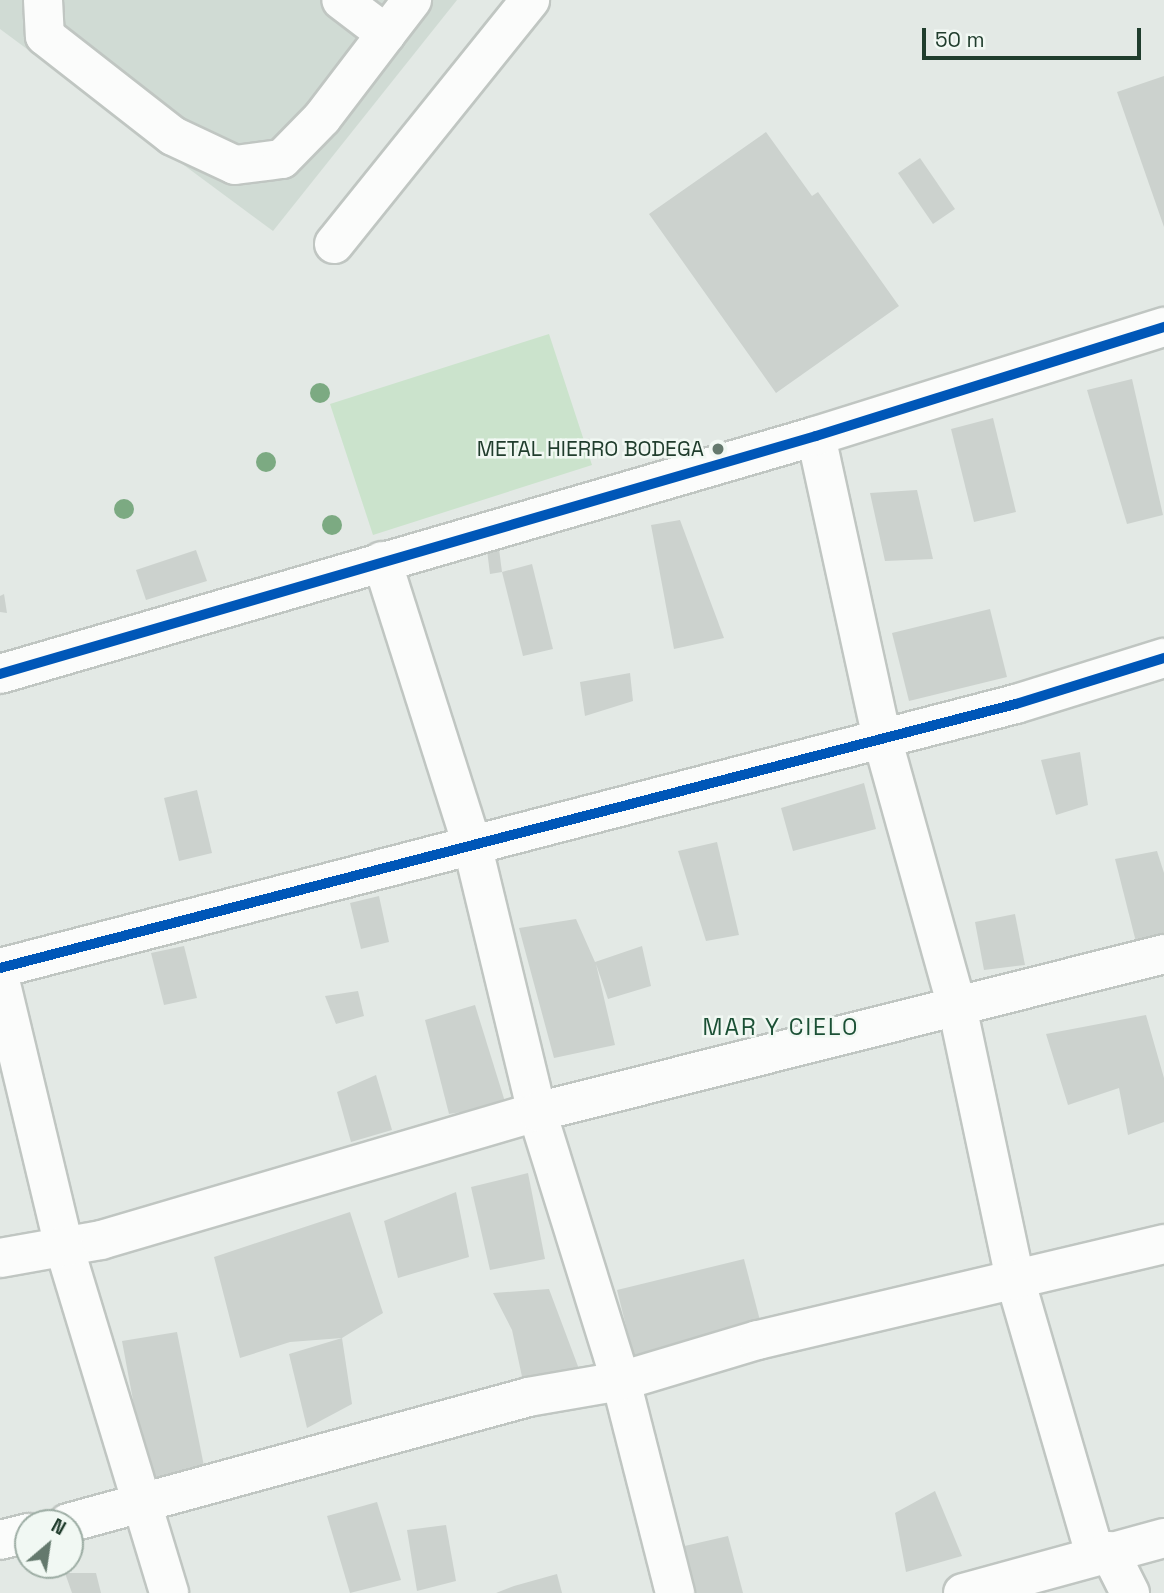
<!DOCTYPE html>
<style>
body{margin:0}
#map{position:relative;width:1164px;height:1593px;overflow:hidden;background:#e3e9e5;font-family:"Space Grotesk",sans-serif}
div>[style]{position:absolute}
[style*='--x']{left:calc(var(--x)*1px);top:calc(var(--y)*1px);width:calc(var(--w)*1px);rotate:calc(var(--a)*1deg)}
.built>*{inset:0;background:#d0dbd4}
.green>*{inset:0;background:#cbe3cc}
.building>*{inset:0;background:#ccd2ce}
.roads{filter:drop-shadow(2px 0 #c0c6c2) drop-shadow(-2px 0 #c0c6c2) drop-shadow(0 2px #c0c6c2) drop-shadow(0 -2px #c0c6c2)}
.minor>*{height:38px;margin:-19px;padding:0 19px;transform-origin:19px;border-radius:19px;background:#fbfcfb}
.cycleway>*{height:10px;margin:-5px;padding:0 5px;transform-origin:5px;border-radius:5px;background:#0057b8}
.trees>*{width:20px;height:20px;margin:-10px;border-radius:50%;background:#7caa82}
.dots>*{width:19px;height:19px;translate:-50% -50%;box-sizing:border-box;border:4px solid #f1f8f3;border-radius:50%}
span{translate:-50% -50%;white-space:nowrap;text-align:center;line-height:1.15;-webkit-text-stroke:5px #f1f8f3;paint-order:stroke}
.poi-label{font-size:21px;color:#203d2d}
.right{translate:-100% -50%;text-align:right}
.neighbourhood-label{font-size:23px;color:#1b5035;letter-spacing:2px}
.north{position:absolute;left:14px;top:1509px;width:70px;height:70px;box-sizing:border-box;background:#f1f8f3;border:2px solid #9dada4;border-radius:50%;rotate:29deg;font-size:19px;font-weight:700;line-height:28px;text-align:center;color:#203d2d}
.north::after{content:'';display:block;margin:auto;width:24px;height:32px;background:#64796d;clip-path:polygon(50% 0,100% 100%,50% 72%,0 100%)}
.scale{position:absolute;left:922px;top:28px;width:219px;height:32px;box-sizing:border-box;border:4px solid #203d2d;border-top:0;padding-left:9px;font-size:21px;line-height:24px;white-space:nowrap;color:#203d2d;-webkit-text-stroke:5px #f1f8f3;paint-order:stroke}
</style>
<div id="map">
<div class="built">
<div style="clip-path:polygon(0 0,457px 0,273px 231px,0 29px)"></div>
</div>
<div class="green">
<div style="clip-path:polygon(549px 334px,592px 465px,373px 535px,330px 404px)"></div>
</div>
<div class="building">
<div style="clip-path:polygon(1164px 76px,1164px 227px,1117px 92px)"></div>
<div style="clip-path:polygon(766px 132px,812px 196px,818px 192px,899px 306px,776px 393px,649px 214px)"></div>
<div style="clip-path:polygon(920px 158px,955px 209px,933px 224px,898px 173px)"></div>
<div style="clip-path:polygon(1132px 379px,1163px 515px,1127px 524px,1087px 390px)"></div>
<div style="clip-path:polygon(993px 418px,1016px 512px,974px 522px,951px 429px)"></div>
<div style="clip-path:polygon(917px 490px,933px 559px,885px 561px,870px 493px)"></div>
<div style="clip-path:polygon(680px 520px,724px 638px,674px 649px,651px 525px)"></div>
<div style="clip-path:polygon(499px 549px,502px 572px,490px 574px,487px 550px)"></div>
<div style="clip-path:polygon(196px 550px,207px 581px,146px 600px,136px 570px)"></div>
<div style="clip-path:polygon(532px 564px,553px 649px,523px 656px,502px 572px)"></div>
<div style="clip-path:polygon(4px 594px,7px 613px,0 612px,0 596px)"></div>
<div style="clip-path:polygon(990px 609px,1007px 677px,909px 701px,892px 633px)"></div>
<div style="clip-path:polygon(630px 673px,633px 701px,585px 716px,580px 682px)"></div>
<div style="clip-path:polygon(1080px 752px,1088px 805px,1056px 815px,1041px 760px)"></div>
<div style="clip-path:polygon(864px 783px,876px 829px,793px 851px,781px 808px)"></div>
<div style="clip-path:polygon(197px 790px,212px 853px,179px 861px,164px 798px)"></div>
<div style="clip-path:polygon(717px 842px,739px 935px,706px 941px,678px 851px)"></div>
<div style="clip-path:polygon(1157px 851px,1164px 873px,1164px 939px,1137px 946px,1115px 859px)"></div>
<div style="clip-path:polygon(379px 896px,389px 942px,361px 949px,350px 903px)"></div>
<div style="clip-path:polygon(1015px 914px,1025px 965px,984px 970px,975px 922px)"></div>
<div style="clip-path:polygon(576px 919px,595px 962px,642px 946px,651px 986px,608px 999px,596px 964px,615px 1045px,554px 1058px,519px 928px)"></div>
<div style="clip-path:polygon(184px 946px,197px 998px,164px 1005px,151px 953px)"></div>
<div style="clip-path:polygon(358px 991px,364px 1016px,336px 1024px,325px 996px)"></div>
<div style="clip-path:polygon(475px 1005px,506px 1105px,449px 1114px,425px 1020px)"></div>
<div style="clip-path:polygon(1146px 1015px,1164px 1078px,1164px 1122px,1128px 1135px,1119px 1088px,1068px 1105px,1046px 1034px)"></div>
<div style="clip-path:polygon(376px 1075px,392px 1130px,351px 1142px,337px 1092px)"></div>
<div style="clip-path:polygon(528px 1173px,545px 1259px,490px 1270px,471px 1187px)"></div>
<div style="clip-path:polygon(456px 1192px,469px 1257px,398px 1278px,384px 1221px)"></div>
<div style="clip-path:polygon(350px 1212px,383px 1313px,342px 1338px,290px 1342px,240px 1358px,214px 1257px)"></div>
<div style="clip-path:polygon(744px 1259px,763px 1332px,635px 1362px,617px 1290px)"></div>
<div style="clip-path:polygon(549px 1289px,579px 1369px,524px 1386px,512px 1330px,493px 1293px)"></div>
<div style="clip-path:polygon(177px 1332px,206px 1476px,151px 1497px,122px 1341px)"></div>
<div style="clip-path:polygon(342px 1338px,352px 1404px,307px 1428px,289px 1354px)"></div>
<div style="clip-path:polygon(935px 1491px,962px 1556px,906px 1572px,895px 1513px)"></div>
<div style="clip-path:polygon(377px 1502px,401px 1580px,350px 1593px,327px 1516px)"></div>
<div style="clip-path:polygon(446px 1525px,456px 1581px,417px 1591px,407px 1530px)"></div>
<div style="clip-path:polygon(728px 1536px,743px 1593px,682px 1593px,676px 1548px)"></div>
<div style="clip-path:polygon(65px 1573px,96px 1573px,101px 1593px,72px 1593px)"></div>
<div style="clip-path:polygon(557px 1574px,562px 1593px,496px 1593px,514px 1586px)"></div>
</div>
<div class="roads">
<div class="minor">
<div style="--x:43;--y:0;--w:36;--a:87"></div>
<div style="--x:45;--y:36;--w:162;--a:38"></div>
<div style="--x:173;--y:136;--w:68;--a:25.1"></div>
<div style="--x:235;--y:165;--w:47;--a:-7.3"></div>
<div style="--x:282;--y:159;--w:57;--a:-45.7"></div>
<div style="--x:322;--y:118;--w:106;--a:-52.7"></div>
<div style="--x:386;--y:34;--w:56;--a:-142.9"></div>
<div style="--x:386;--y:34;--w:43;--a:-52.6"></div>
<div style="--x:334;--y:244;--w:313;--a:-51.2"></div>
<div style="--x:816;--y:436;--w:309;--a:77.7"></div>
<div style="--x:882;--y:738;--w:278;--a:74.4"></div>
<div style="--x:957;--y:1006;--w:279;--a:78"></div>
<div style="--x:1015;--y:1279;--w:286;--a:73.8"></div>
<div style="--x:382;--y:561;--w:301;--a:72.4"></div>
<div style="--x:473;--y:848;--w:272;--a:76.4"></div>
<div style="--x:537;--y:1112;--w:282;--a:72.7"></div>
<div style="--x:621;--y:1381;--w:219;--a:75.7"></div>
<div style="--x:0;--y:674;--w:850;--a:-16.26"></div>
<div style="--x:816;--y:436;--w:365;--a:-17.4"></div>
<div style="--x:0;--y:968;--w:1050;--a:-14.57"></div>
<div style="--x:1016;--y:704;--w:155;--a:-17.3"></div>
<div style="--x:0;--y:980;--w:278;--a:76.5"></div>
<div style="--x:65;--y:1250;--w:358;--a:73.1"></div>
<div style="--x:0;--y:1258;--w:103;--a:-10.1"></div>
<div style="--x:101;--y:1240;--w:454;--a:-16.4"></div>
<div style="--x:537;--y:1112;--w:647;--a:-14.14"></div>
<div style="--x:68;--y:1523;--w:477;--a:-15.3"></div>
<div style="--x:528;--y:1397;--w:94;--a:-9.8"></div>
<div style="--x:621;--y:1381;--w:143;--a:-16.7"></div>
<div style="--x:758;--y:1340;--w:417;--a:-13.3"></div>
<div style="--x:0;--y:1540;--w:29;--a:-14"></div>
<div style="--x:1109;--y:1551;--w:47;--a:63.4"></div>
<div style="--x:963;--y:1593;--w:208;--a:-15.3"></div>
</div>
</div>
<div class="cycleway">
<div style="--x:0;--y:674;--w:850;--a:-16.26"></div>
<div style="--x:816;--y:436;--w:365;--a:-17.4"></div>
<div style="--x:0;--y:968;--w:1050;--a:-14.57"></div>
<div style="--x:1016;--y:704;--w:155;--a:-17.3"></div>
</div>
<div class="trees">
<div style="left:320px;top:393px"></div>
<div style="left:266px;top:462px"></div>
<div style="left:124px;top:509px"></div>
<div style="left:332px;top:525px"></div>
</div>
<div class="dots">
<div style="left:718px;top:449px;background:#64796d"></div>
</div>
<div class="poi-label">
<span class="right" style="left:704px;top:449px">METAL HIERRO BODEGA</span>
</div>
<div class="neighbourhood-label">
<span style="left:781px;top:1027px">MAR Y CIELO</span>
</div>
<div class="north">N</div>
<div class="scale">50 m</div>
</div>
